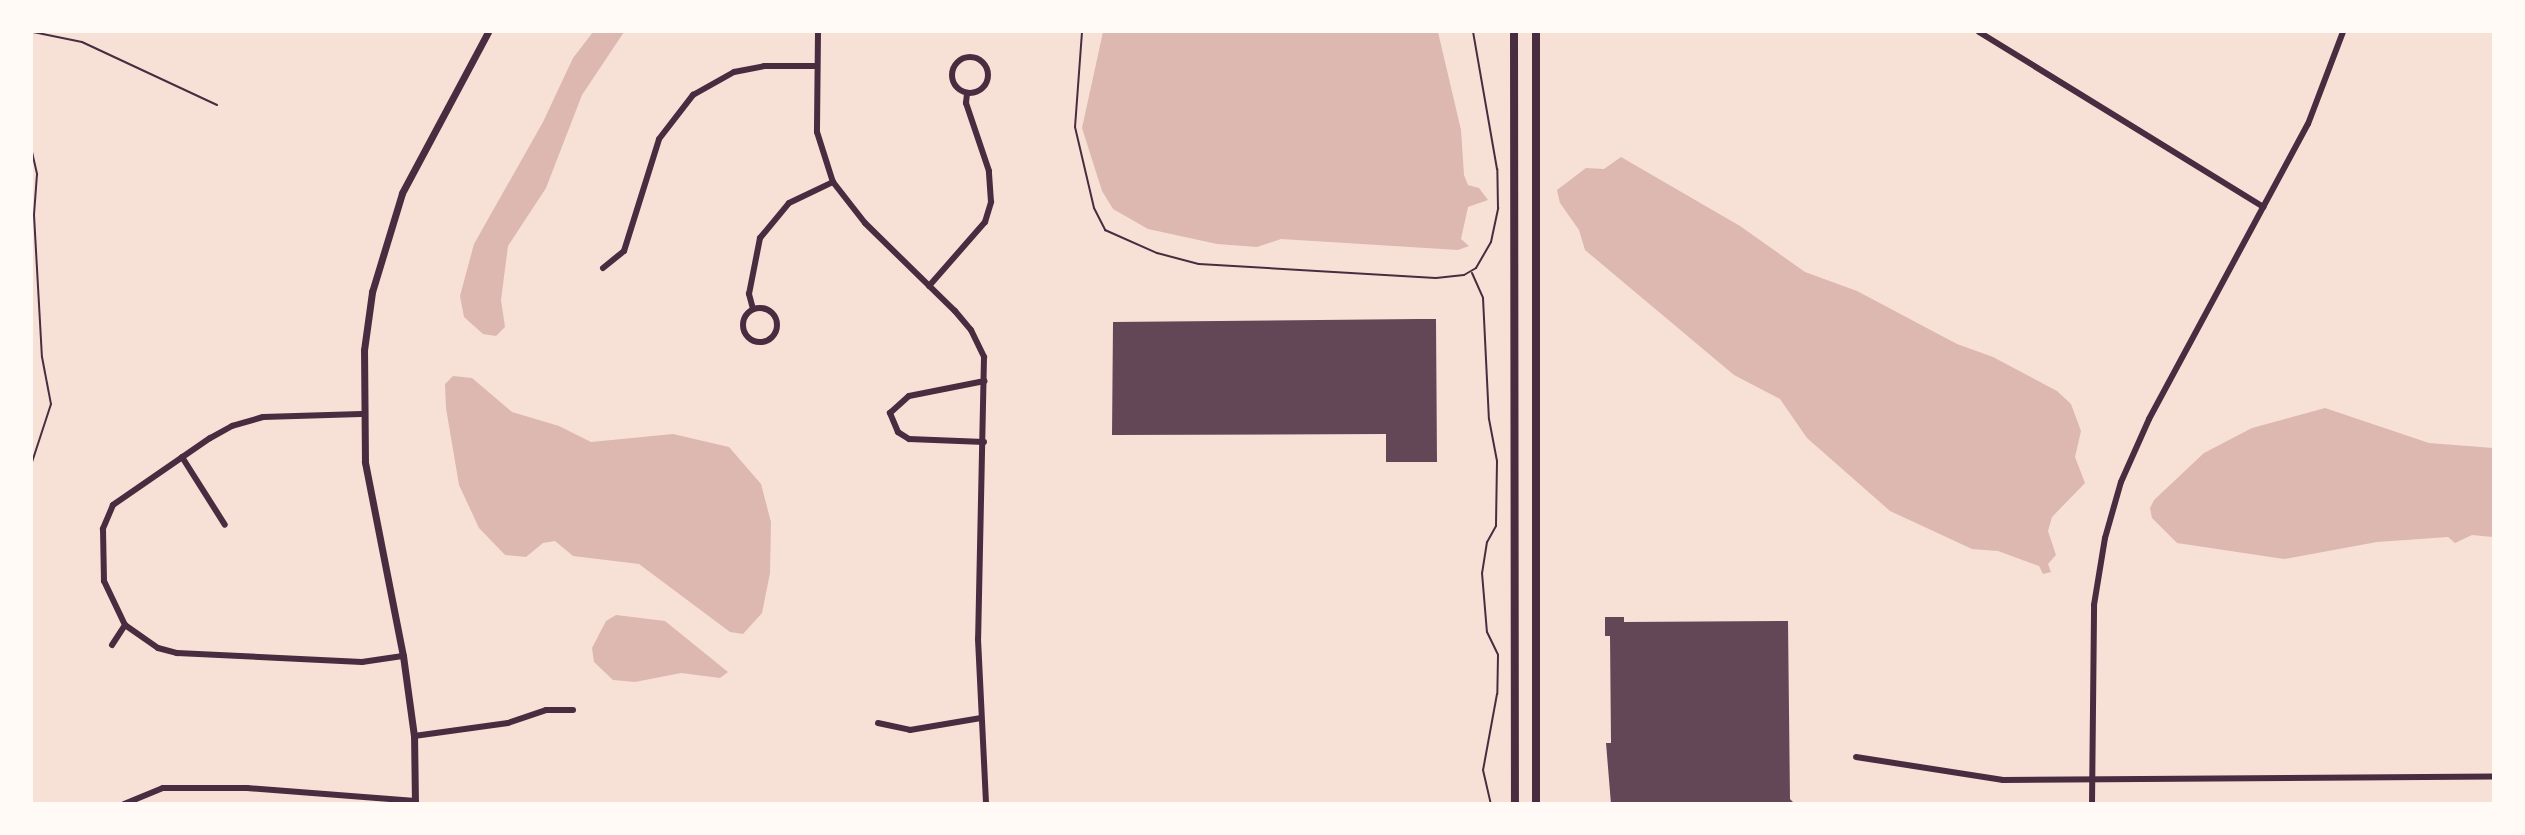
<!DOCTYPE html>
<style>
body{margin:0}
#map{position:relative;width:2525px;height:835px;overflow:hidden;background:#f7e1d7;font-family:Ubuntu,sans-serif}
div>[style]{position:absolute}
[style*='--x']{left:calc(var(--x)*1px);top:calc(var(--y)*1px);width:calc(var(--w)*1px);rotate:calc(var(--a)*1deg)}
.water>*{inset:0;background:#dcb8b0}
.building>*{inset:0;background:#644757}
.path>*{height:2px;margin:-1px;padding:0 1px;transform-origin:1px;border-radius:1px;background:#4a2c40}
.minor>*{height:6px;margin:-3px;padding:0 3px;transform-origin:3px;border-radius:3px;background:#4a2c40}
.minor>.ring{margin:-3px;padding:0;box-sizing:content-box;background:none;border:6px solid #4a2c40;border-radius:50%}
.tertiary>*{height:7px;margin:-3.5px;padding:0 3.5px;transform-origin:3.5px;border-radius:3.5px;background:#4a2c40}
.secondary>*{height:8px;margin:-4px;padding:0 4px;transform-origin:4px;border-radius:4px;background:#4a2c40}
span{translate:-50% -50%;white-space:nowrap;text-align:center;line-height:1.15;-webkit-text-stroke:5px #fffaf5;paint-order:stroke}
.frame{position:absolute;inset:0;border:33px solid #fffaf5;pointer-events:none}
</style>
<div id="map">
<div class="water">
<div style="clip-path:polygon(593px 32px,624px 32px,582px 95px,546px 188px,508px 246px,501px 300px,505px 327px,496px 336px,483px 334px,464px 317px,460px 296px,474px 244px,543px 122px,573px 58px)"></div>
<div style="clip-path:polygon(1103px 32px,1438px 32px,1461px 130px,1464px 175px,1468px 185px,1479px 188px,1488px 200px,1468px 207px,1461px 239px,1469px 246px,1458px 250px,1281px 239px,1257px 247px,1217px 244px,1148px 229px,1113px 209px,1102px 191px,1082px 128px)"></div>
<div style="clip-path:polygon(1621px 157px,1740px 226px,1805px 272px,1857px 291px,1957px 344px,1993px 357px,2057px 391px,2071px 404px,2081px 431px,2075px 457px,2085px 483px,2052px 517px,2048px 531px,2056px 555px,2048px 564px,2051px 572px,2043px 574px,2039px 566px,1998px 551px,1972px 549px,1890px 511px,1807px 438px,1780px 399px,1734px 375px,1585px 250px,1579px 230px,1560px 203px,1557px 190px,1586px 168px,1604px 169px)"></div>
<div style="clip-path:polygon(453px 376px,472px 378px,512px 412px,559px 426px,591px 442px,673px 434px,729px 447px,761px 484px,771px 522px,770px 573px,762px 613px,743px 634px,730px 632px,639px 564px,573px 556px,555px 541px,543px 543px,526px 557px,505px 555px,479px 528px,459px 485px,446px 408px,445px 384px)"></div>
<div style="clip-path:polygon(2325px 408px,2429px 443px,2493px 448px,2493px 537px,2472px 535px,2455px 543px,2448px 537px,2377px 542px,2284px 559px,2177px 543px,2152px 518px,2150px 508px,2154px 500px,2204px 453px,2252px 428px)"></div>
<div style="clip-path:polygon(616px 615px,665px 621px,728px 672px,720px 678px,681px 673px,635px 682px,613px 680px,594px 662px,592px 648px,606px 621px)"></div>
</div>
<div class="building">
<div style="clip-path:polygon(1418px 319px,1436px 319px,1437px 462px,1386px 462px,1386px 434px,1112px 435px,1113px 322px)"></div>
<div style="clip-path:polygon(1605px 617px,1624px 617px,1624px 622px,1788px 621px,1790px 799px,1795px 804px,1611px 804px,1606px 743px,1611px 743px,1610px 636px,1605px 636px)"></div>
</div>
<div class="path">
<div style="--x:33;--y:32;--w:50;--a:11.5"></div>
<div style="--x:82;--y:42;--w:149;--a:25"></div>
<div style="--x:1082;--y:32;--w:95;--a:94.2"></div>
<div style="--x:1075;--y:127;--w:83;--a:76.8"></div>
<div style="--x:1094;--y:208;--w:25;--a:63"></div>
<div style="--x:1105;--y:230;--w:57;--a:23.9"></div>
<div style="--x:1157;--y:253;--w:43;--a:14.7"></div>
<div style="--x:1199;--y:264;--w:237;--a:3.4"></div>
<div style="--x:1436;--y:278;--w:28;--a:-6"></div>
<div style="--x:1464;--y:275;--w:14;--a:-30"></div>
<div style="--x:1476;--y:268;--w:30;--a:-60"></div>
<div style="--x:1491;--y:242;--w:35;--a:-78"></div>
<div style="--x:1498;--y:208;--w:39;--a:-91"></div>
<div style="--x:1497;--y:169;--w:139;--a:-99.9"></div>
<div style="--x:32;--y:152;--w:23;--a:77"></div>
<div style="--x:37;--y:174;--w:41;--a:94.2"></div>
<div style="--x:34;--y:215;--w:142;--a:86.8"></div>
<div style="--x:42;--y:357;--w:48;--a:79.2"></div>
<div style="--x:51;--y:404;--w:61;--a:108.1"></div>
<div style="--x:1472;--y:273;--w:27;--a:66"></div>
<div style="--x:1483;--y:298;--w:121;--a:87.2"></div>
<div style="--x:1489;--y:419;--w:43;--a:79.2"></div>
<div style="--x:1497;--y:461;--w:65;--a:90.9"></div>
<div style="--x:1496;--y:526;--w:18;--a:119"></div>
<div style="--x:1487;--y:542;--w:31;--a:99"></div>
<div style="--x:1482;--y:573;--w:59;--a:85.2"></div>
<div style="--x:1487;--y:632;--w:25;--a:64"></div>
<div style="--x:1498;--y:655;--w:39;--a:91"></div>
<div style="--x:1497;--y:694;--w:77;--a:100.4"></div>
<div style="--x:1483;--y:770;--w:35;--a:77"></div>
</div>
<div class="minor">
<div style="--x:818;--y:32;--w:100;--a:90.6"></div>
<div style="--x:817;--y:132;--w:52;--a:72.3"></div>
<div style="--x:833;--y:182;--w:52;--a:52"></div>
<div style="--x:865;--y:223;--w:126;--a:44.4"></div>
<div style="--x:955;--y:311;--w:25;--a:50"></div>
<div style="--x:971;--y:330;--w:30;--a:64"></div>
<div style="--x:984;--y:357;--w:282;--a:91.2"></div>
<div style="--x:978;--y:639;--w:165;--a:87.2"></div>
<div style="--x:1979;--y:32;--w:334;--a:31.6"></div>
<div class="ring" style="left:952px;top:57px;width:30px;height:30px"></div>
<div style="--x:603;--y:268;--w:27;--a:-39"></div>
<div style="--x:624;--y:251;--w:117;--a:-72.6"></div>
<div style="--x:659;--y:139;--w:56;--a:-52.3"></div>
<div style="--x:693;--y:95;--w:47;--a:-29.3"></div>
<div style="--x:734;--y:72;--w:31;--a:-11"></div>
<div style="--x:764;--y:66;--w:53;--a:0"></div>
<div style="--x:929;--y:286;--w:85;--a:-48.8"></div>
<div style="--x:985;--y:222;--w:21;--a:-73"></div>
<div style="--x:991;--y:202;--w:31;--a:-94"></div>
<div style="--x:989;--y:171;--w:72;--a:-108.7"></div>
<div style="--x:966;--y:103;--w:10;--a:-84"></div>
<div class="ring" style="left:743px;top:308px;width:28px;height:28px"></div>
<div style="--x:753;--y:309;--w:16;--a:-105"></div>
<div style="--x:749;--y:294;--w:57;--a:-78.9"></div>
<div style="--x:760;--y:238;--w:45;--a:-50.4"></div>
<div style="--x:789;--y:203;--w:49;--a:-25.5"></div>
<div style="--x:361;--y:414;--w:98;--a:178.2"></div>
<div style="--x:263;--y:417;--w:32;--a:164"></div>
<div style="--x:232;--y:426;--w:25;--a:151"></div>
<div style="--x:210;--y:438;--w:118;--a:145.4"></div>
<div style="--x:113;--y:505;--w:26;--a:113"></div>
<div style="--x:103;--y:529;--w:52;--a:88.9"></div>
<div style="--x:104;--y:581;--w:49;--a:64.5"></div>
<div style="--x:125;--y:625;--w:40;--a:34.9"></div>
<div style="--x:158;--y:648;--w:20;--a:15"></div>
<div style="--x:177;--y:653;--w:185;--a:2.8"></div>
<div style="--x:362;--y:662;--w:41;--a:-8.3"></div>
<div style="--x:984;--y:442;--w:75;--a:-177.7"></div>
<div style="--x:909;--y:439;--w:13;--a:-148"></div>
<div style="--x:898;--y:432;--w:21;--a:-113"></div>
<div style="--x:890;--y:413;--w:25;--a:-42"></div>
<div style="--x:909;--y:396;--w:77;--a:-11.2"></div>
<div style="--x:182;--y:457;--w:80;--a:57.7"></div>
<div style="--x:112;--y:645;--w:24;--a:-57"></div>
<div style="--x:878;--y:723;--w:33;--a:12"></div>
<div style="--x:910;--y:730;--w:72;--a:-9.6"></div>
<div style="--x:414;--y:736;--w:95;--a:-7.9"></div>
<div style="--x:508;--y:723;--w:40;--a:-18.9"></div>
<div style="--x:546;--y:710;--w:27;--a:0"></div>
<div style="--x:1856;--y:757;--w:149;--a:8.9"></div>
<div style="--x:2003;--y:780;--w:491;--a:-0.4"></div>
<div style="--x:124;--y:804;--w:42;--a:-22.3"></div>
<div style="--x:163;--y:788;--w:84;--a:0"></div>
<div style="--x:247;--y:788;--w:169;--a:4.4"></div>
<div style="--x:2092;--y:804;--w:199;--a:-89.4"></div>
<div style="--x:2094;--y:605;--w:68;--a:-80.7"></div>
<div style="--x:2105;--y:538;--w:58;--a:-74.1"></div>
<div style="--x:2121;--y:482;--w:69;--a:-66"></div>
<div style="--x:2149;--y:419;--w:335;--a:-61.7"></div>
<div style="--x:2308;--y:124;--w:98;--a:-69.2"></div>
</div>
<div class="tertiary">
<div style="--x:415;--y:804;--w:68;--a:-90.8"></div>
<div style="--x:414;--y:736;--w:81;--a:-97.8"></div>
<div style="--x:403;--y:656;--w:198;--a:-101.1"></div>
<div style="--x:365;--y:462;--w:112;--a:-90.5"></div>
<div style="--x:364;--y:350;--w:59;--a:-82.1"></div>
<div style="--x:372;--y:292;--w:103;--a:-73.1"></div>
<div style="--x:402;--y:193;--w:183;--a:-61.9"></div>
</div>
<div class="secondary">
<div style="--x:1514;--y:32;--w:772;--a:89.93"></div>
<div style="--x:1536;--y:804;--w:772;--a:-90"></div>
</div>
<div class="frame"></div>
</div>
